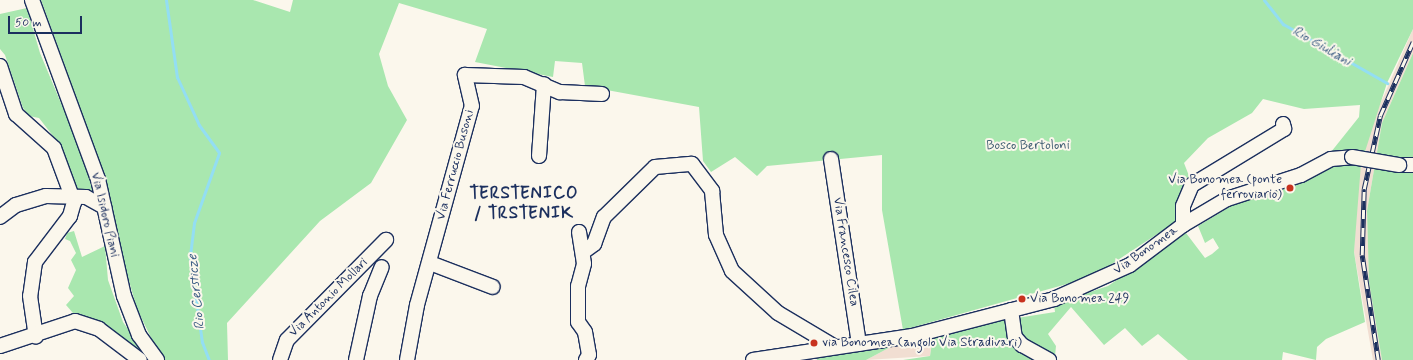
<!DOCTYPE html>
<style>
body{margin:0}
#map{position:relative;width:1413px;height:360px;overflow:hidden;background:#fbf7ec;font-family:Mynerve,sans-serif}
div>[style]{position:absolute}
[style*='--x']{left:calc(var(--x)*1px);top:calc(var(--y)*1px);width:calc(var(--w)*1px);rotate:calc(var(--a)*1deg)}
.built>*{inset:0;background:#f1ded2}
.green>*{inset:0;background:#a9e7af}
.stream>*{height:3px;margin:-1.5px;padding:0 1.5px;transform-origin:1.5px;border-radius:1.5px;background:#93def3}
.roads{filter:drop-shadow(1px 0 #1b2f5e) drop-shadow(-1px 0 #1b2f5e) drop-shadow(0 1px #1b2f5e) drop-shadow(0 -1px #1b2f5e)}
.minor>*{height:14px;margin:-7px;padding:0 7px;transform-origin:7px;border-radius:7px;background:#fbf7ec}
.rail>*{height:4.5px;margin-top:-2.25px;transform-origin:0;background:repeating-linear-gradient(90deg,#fbf7ec 0 9px,#1b2f5e 0 18px);box-sizing:border-box;border-block:1px solid #1b2f5e}
.bridges{filter:drop-shadow(1px 0 #1b2f5e) drop-shadow(-1px 0 #1b2f5e) drop-shadow(0 1px #1b2f5e) drop-shadow(0 -1px #1b2f5e)}
.minor-bridge>*{height:14px;margin:-7px;padding:0 7px;transform-origin:7px;border-radius:7px;background:#fbf7ec}
.dots>*{width:11px;height:11px;translate:-50% -50%;box-sizing:border-box;border:2px solid #fbf7ec;border-radius:50%}
span{translate:-50% -50%;white-space:nowrap;text-align:center;line-height:1.15;-webkit-text-stroke:4px #fbf7ec;paint-order:stroke}
.park-label{font-size:13px;color:#3e5d72}
.street-label{font-size:13px;color:#1b2f5e}
.poi-label{font-size:13px;color:#1b2f5e}
.right{translate:-100% -50%;text-align:right}
.left{translate:0 -50%;text-align:left}
.water-label{font-size:14px;color:#395b83;font-style:italic}
.district-label{font-size:17px;color:#1b2f5e;font-weight:700;letter-spacing:1px}
.scale{position:absolute;left:8px;top:16px;width:74px;height:18px;box-sizing:border-box;border:2px solid #1b2f5e;border-top:0;padding-left:5px;font-size:12px;line-height:14px;white-space:nowrap;color:#1b2f5e;-webkit-text-stroke:3px #fbf7ec;paint-order:stroke}
</style>
<div id="map">
<div class="built">
<div style="clip-path:polygon(1413px 29px,1413px 53px,1382px 123px,1367px 211px,1369px 282px,1382px 360px,1373px 360px,1354px 252px,1355px 207px,1361px 164px,1374px 118px)"></div>
<div style="clip-path:polygon(927px 337px,932px 343px,930px 356px,866px 360px,900px 342px)"></div>
</div>
<div class="green">
<div style="clip-path:polygon(41px 0,253px 0,290px 12px,293px 0,1413px 0,1413px 29px,1387px 83px,1361px 164px,1354px 252px,1365px 322px,1326px 339px,1317px 347px,1316px 360px,1283px 352px,1282px 360px,1188px 360px,1158px 334px,1142px 346px,1125px 328px,1104px 345px,1071px 307px,1048px 334px,1056px 346px,1055px 356px,1028px 343px,1018px 333px,1017px 318px,1055px 312px,1054px 304px,1108px 286px,1186px 233px,1205px 258px,1212px 254px,1219px 248px,1213px 238px,1205px 243px,1198px 226px,1251px 194px,1344px 163px,1327px 157px,1359px 117px,1360px 105px,1304px 109px,1263px 99px,1252px 113px,1208px 138px,1184px 163px,1191px 181px,1177px 221px,1092px 277px,903px 330px,882px 210px,882px 155px,767px 166px,757px 176px,735px 157px,711px 172px,703px 161px,699px 107px,585px 86px,582px 63px,555px 61px,553px 77px,475px 62px,487px 29px,399px 3px,379px 54px,388px 86px,407px 120px,371px 183px,320px 221px,227px 323px,228px 360px,165px 360px,159px 354px,137px 309px,79px 105px)"></div>
<div style="clip-path:polygon(27px 8px,40px 53px,86px 163px,96px 197px,76px 189px,57px 141px,39px 118px,29px 116px,23px 108px,5px 55px,0 49px,0 14px)"></div>
<div style="clip-path:polygon(1413px 53px,1413px 360px,1382px 360px,1369px 282px,1367px 211px,1382px 123px)"></div>
<div style="clip-path:polygon(74px 231px,82px 257px,105px 246px,108px 280px,123px 322px,147px 357px,108px 328px,73px 313px,66px 305px,74px 296px,68px 288px,76px 270px,71px 260px,76px 253px,70px 241px,65px 239px,67px 233px)"></div>
<div style="clip-path:polygon(1005px 317px,1039px 360px,903px 360px,930px 356px,932px 343px,927px 337px)"></div>
<div style="clip-path:polygon(900px 342px,866px 360px,817px 360px,816px 357px)"></div>
</div>
<div class="stream">
<div style="--x:166;--y:0;--w:78;--a:81.9"></div>
<div style="--x:177;--y:77;--w:53;--a:65.4"></div>
<div style="--x:199;--y:125;--w:34;--a:54"></div>
<div style="--x:219;--y:153;--w:74;--a:109.7"></div>
<div style="--x:194;--y:223;--w:35;--a:97"></div>
<div style="--x:190;--y:258;--w:85;--a:81.9"></div>
<div style="--x:202;--y:342;--w:19;--a:69"></div>
<div style="--x:1264;--y:0;--w:31;--a:52"></div>
<div style="--x:1283;--y:24;--w:120;--a:29.6"></div>
</div>
<div class="roads">
<div class="minor">
<div style="--x:32;--y:0;--w:191;--a:69.8"></div>
<div style="--x:98;--y:179;--w:120;--a:77.5"></div>
<div style="--x:124;--y:296;--w:42;--a:69"></div>
<div style="--x:139;--y:335;--w:31;--a:54"></div>
<div style="--x:0;--y:66;--w:51;--a:71.6"></div>
<div style="--x:16;--y:114;--w:51;--a:41.8"></div>
<div style="--x:54;--y:148;--w:58;--a:69.7"></div>
<div style="--x:74;--y:202;--w:15;--a:106"></div>
<div style="--x:70;--y:216;--w:58;--a:127.3"></div>
<div style="--x:35;--y:262;--w:34;--a:98"></div>
<div style="--x:30;--y:296;--w:41;--a:81.7"></div>
<div style="--x:539;--y:156;--w:72;--a:-86"></div>
<div style="--x:831;--y:159;--w:187;--a:81.4"></div>
<div style="--x:1399;--y:165;--w:14;--a:0"></div>
<div style="--x:0;--y:217;--w:20;--a:-37"></div>
<div style="--x:16;--y:205;--w:31;--a:-17"></div>
<div style="--x:46;--y:196;--w:40;--a:1.4"></div>
<div style="--x:86;--y:197;--w:21;--a:29"></div>
<div style="--x:1183;--y:225;--w:19;--a:-90"></div>
<div style="--x:1183;--y:206;--w:23;--a:-67"></div>
<div style="--x:1192;--y:185;--w:108;--a:-31.3"></div>
<div style="--x:1284;--y:129;--w:5;--a:-101"></div>
<div style="--x:579;--y:232;--w:32;--a:81"></div>
<div style="--x:584;--y:264;--w:23;--a:105"></div>
<div style="--x:578;--y:286;--w:36;--a:90"></div>
<div style="--x:578;--y:322;--w:12;--a:55"></div>
<div style="--x:585;--y:332;--w:23;--a:80"></div>
<div style="--x:589;--y:355;--w:6;--a:121"></div>
<div style="--x:583;--y:252;--w:14;--a:-36"></div>
<div style="--x:594;--y:244;--w:29;--a:-70"></div>
<div style="--x:604;--y:217;--w:71;--a:-44.4"></div>
<div style="--x:655;--y:167;--w:37;--a:-5"></div>
<div style="--x:692;--y:164;--w:34;--a:53"></div>
<div style="--x:712;--y:191;--w:44;--a:84.8"></div>
<div style="--x:716;--y:235;--w:39;--a:66"></div>
<div style="--x:732;--y:271;--w:62;--a:42.4"></div>
<div style="--x:778;--y:313;--w:66;--a:30.8"></div>
<div style="--x:430;--y:263;--w:67;--a:20.9"></div>
<div style="--x:1011;--y:310;--w:27;--a:82"></div>
<div style="--x:1015;--y:337;--w:11;--a:49"></div>
<div style="--x:1022;--y:345;--w:31;--a:29"></div>
<div style="--x:0;--y:346;--w:79;--a:-18.4"></div>
<div style="--x:75;--y:321;--w:25;--a:18"></div>
<div style="--x:99;--y:329;--w:51;--a:37.1"></div>
<div style="--x:280;--y:360;--w:21;--a:-71"></div>
<div style="--x:287;--y:340;--w:141;--a:-45.3"></div>
<div style="--x:356;--y:360;--w:66;--a:-77.7"></div>
<div style="--x:370;--y:296;--w:31;--a:-68"></div>
<div style="--x:407;--y:360;--w:56;--a:-79.7"></div>
<div style="--x:417;--y:305;--w:206;--a:-74.6"></div>
<div style="--x:472;--y:106;--w:32;--a:-103"></div>
<div style="--x:465;--y:75;--w:59;--a:1.9"></div>
<div style="--x:524;--y:77;--w:39;--a:23"></div>
<div style="--x:560;--y:92;--w:42;--a:2.7"></div>
<div style="--x:753;--y:360;--w:161;--a:-8.6"></div>
<div style="--x:912;--y:336;--w:147;--a:-14.6"></div>
<div style="--x:1054;--y:299;--w:83;--a:-24.1"></div>
<div style="--x:1130;--y:265;--w:66;--a:-37"></div>
<div style="--x:1183;--y:225;--w:51;--a:-30.6"></div>
<div style="--x:1227;--y:199;--w:78;--a:-18"></div>
<div style="--x:1301;--y:175;--w:34;--a:-28"></div>
<div style="--x:1331;--y:159;--w:21;--a:-5"></div>
</div>
</div>
<div class="rail">
<div style="--x:1378;--y:360;--w:106;--a:-98.7"></div>
<div style="--x:1362;--y:255;--w:66;--a:-88.3"></div>
<div style="--x:1364;--y:189;--w:75;--a:-77.6"></div>
<div style="--x:1380;--y:116;--w:81;--a:-66"></div>
</div>
<div class="bridges">
<div class="minor-bridge">
<div style="--x:1352;--y:157;--w:48;--a:9.7"></div>
</div>
</div>
<div class="dots">
<div style="left:1290px;top:188px;background:#c8321e"></div>
<div style="left:1022px;top:299px;background:#c8321e"></div>
<div style="left:814px;top:343px;background:#c8321e"></div>
</div>
<div class="park-label">
<span style="left:1028px;top:146px">Bosco Bertoloni</span>
</div>
<div class="street-label">
<span style="left:456px;top:165px;rotate:-75deg">Via Ferruccio Busoni</span>
<span style="left:104px;top:215px;rotate:77deg">Via Isidoro Piani</span>
<span style="left:1146px;top:251px;rotate:-35deg">Via Bonomea</span>
<span style="left:845px;top:252px;rotate:81deg">Via Francesco Cilea</span>
<span style="left:329px;top:298px;rotate:-45deg">Via Antonio Mollari</span>
</div>
<div class="poi-label">
<span class="right" style="left:1282px;top:188px">Via Bonomea (ponte<br>ferroviario)</span>
<span class="left" style="left:1030px;top:299px">Via Bonomea 249</span>
<span class="left" style="left:822px;top:343px">via Bonomea (angolo Via Stradivari)</span>
</div>
<div class="water-label">
<span style="left:1322px;top:46px;rotate:30deg">Rio Giuliani</span>
<span style="left:196px;top:292px;rotate:-96deg">Rio Cersticze</span>
</div>
<div class="district-label">
<span style="left:524px;top:204px">TERSTENICO<br>/ TRSTENIK</span>
</div>
<div class="scale">50 m</div>
</div>
